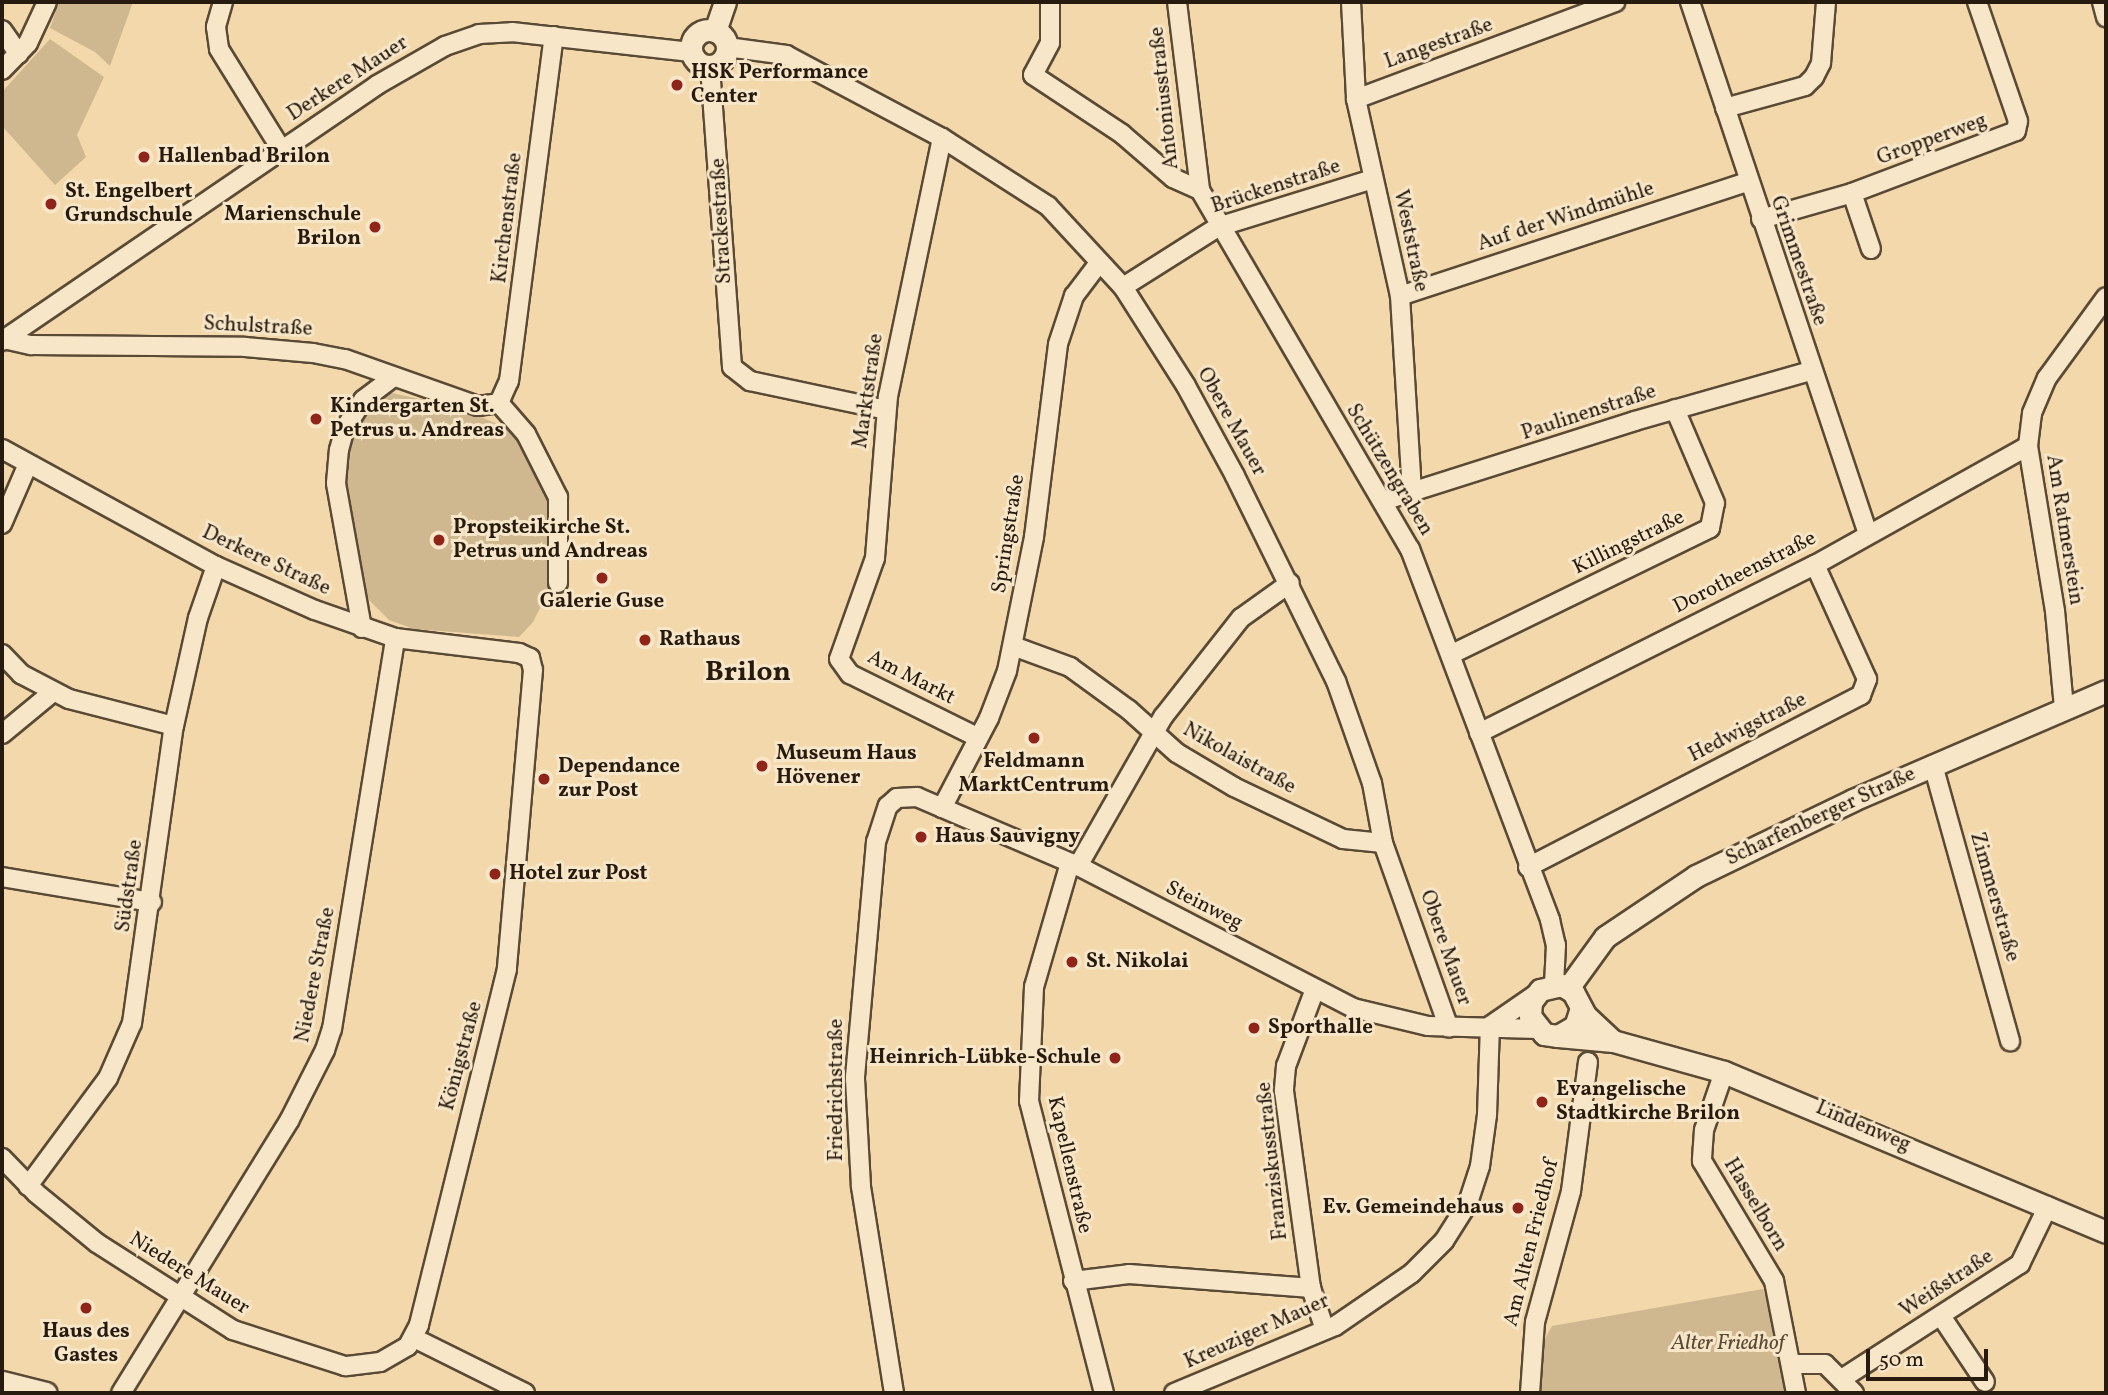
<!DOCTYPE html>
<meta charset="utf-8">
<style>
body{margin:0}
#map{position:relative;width:2108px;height:1395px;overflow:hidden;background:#f2d8ab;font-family:Vollkorn,serif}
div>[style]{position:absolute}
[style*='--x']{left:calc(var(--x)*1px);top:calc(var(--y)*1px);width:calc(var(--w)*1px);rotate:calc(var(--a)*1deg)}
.green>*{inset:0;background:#cfb890}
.roads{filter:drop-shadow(2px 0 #5a4a35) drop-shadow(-2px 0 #5a4a35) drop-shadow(0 2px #5a4a35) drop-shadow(0 -2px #5a4a35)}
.minor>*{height:18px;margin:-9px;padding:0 9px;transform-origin:9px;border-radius:9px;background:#f7e6c8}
.tertiary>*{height:21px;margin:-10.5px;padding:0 10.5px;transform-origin:10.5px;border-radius:10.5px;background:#f7e6c8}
.tertiary>.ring{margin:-10.5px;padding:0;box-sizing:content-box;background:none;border:21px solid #f7e6c8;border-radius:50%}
.dots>*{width:19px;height:19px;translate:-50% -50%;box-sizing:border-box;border:4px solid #f7e6c8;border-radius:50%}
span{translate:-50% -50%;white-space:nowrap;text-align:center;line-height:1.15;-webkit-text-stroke:6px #f7e6c8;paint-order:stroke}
.street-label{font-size:21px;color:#271a0e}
.poi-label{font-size:21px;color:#271a0e;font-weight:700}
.left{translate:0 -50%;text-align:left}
.right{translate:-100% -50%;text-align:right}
.park-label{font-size:21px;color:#594935;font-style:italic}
.district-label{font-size:28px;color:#271a0e;font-weight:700}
.frame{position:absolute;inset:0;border:4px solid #271a0e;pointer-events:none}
.scale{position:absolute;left:1866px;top:1349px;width:122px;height:32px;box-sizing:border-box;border:4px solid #271a0e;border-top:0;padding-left:9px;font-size:21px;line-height:24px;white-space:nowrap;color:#271a0e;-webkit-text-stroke:5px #f7e6c8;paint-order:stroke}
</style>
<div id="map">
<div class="green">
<div style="clip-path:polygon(59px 2px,133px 2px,110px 66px,95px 52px,50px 28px)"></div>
<div style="clip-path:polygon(50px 39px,104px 77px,77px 135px,86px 157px,55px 185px,2px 126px,2px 92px)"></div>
<div style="clip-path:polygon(392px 393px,457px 407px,507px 428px,519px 438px,541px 478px,551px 506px,551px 586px,533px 622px,519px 637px,414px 629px,389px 620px,365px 596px,343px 484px,346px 451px,369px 403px)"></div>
<div style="clip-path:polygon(1763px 1289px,1782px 1345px,1790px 1393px,1540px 1393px,1539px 1349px,1552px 1326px)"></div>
</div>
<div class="roads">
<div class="minor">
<div style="--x:223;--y:2;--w:26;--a:106"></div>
<div style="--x:216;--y:27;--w:22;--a:82"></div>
<div style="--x:219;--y:49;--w:118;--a:58.2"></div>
<div style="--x:1050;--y:2;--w:41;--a:90"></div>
<div style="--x:1050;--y:43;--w:36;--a:118"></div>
<div style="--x:1033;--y:75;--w:107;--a:33.5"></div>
<div style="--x:1122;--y:134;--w:67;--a:40.8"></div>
<div style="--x:1173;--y:178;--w:30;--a:24"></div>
<div style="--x:1177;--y:2;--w:189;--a:83"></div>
<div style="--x:1200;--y:190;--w:416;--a:59.7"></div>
<div style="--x:1410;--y:549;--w:397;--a:69.3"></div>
<div style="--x:1550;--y:920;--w:26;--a:77"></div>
<div style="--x:1556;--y:945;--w:40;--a:92.9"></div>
<div style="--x:1351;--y:2;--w:97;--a:87"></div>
<div style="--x:1356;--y:99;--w:202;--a:77.4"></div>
<div style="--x:1400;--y:296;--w:197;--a:86.5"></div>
<div style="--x:1690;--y:2;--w:561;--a:71.5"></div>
<div style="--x:2102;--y:2;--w:16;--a:75"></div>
<div style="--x:2;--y:30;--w:29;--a:55"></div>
<div style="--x:727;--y:47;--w:60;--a:7.7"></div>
<div style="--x:786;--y:55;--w:177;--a:28"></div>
<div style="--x:942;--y:138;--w:126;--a:32.7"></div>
<div style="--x:1048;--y:206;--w:110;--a:47.2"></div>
<div style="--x:1123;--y:287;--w:117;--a:57.5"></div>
<div style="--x:1186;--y:386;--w:102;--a:61.4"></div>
<div style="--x:1235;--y:476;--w:229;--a:63.8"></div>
<div style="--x:1336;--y:681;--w:108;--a:70.6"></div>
<div style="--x:1372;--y:783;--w:61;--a:79.6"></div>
<div style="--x:1383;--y:843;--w:196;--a:70.4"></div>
<div style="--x:710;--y:67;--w:301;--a:85.8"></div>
<div style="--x:732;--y:367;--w:23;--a:38"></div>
<div style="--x:750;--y:381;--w:139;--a:12"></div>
<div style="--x:2;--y:70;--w:37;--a:-46"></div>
<div style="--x:28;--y:43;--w:45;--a:-65.1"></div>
<div style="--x:1356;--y:99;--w:277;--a:-20.5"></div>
<div style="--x:1725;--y:108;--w:83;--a:-15.4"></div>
<div style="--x:1805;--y:86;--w:13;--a:-45"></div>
<div style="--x:1814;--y:77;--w:16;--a:-63"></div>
<div style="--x:1821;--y:63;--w:61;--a:-85.3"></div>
<div style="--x:942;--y:138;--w:264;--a:101.8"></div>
<div style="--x:888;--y:396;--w:163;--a:94.6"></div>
<div style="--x:875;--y:558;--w:107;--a:109.6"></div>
<div style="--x:839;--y:659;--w:19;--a:54"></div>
<div style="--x:850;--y:674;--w:142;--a:26.4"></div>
<div style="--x:1852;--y:193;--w:59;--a:71.3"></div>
<div style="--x:1761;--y:219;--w:95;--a:-15.9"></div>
<div style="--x:1852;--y:193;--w:175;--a:-20.7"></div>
<div style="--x:2016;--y:131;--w:10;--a:-79"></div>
<div style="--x:2018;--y:121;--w:126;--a:-109"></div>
<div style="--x:1123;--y:287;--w:112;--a:-32.3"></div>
<div style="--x:1218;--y:227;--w:162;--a:-17.2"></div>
<div style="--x:1400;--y:296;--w:365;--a:-18.2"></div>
<div style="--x:4;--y:339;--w:28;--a:13"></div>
<div style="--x:31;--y:345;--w:214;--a:0.5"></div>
<div style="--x:245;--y:347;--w:68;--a:5"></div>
<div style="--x:313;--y:353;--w:33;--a:11"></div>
<div style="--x:345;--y:359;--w:141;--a:19.5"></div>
<div style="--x:478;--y:406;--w:21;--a:-8"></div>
<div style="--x:2;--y:341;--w:454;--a:-34.3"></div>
<div style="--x:377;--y:85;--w:78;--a:-29.8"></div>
<div style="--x:445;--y:46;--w:36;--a:-19"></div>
<div style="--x:479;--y:34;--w:33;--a:-3"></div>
<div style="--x:512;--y:32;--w:180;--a:6.4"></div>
<div style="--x:499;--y:403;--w:24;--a:-66"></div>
<div style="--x:509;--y:381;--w:348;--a:-82.6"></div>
<div style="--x:499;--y:403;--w:41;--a:48.9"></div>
<div style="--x:526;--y:434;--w:71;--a:63.1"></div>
<div style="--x:558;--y:497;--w:86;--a:90"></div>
<div style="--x:2;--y:449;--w:244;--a:28.7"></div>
<div style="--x:216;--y:566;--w:108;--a:24"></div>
<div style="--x:315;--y:610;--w:85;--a:19.3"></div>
<div style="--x:395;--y:638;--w:125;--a:6.9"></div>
<div style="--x:519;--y:653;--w:12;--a:24"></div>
<div style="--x:530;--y:658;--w:12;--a:76"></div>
<div style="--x:533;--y:670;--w:300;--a:95"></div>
<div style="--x:507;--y:969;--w:367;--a:103.9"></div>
<div style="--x:419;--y:1325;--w:24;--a:118"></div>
<div style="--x:408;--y:1346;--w:32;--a:150"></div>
<div style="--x:380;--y:1362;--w:35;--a:173"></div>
<div style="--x:345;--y:1366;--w:118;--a:-162.2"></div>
<div style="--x:233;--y:1330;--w:161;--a:-147.4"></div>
<div style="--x:97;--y:1243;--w:79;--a:-140.7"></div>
<div style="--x:36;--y:1193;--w:49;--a:-134.2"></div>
<div style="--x:1383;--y:501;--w:264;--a:-17.6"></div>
<div style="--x:1635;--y:421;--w:182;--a:-15.9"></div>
<div style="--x:2;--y:524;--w:65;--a:-66.6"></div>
<div style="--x:362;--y:628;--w:147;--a:-100.2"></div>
<div style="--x:336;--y:483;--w:33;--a:-85"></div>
<div style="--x:339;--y:450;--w:23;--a:-75"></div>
<div style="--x:345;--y:428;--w:33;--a:-57"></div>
<div style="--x:363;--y:400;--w:38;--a:-37"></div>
<div style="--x:1013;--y:646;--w:61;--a:20.2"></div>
<div style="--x:1070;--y:667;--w:73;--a:36.1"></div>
<div style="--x:1129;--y:710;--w:64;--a:41.9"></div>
<div style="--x:1177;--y:753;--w:66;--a:30.8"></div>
<div style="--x:1234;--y:787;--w:121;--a:25.5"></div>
<div style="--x:1343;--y:839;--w:40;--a:5.7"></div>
<div style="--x:2;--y:654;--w:28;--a:46"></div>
<div style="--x:21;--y:674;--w:54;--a:27.5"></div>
<div style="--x:69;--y:699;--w:108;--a:14.4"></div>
<div style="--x:1452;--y:654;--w:287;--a:-26"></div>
<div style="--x:1710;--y:528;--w:25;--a:-79"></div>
<div style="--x:1715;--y:503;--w:102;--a:-113.1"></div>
<div style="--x:2064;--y:708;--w:97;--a:-95.3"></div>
<div style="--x:2055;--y:611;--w:167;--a:-99.3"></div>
<div style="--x:2028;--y:446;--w:33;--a:-83"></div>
<div style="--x:2032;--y:413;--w:38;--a:-67"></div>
<div style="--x:2047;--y:378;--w:100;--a:-53.9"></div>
<div style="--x:1479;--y:733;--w:376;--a:-26.6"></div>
<div style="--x:1815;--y:565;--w:244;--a:-29.2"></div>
<div style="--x:2;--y:734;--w:66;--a:-39.5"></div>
<div style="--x:1933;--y:765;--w:287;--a:74.4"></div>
<div style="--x:942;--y:808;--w:102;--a:-62.4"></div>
<div style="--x:989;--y:718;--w:50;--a:-69"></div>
<div style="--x:1007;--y:671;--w:137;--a:-78.6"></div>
<div style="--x:1034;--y:537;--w:194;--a:-82.9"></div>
<div style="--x:1058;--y:344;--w:51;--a:-71.6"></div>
<div style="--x:1074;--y:296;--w:41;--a:-52.9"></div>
<div style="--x:1070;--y:863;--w:129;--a:106.2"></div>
<div style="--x:1034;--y:987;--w:114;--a:92.5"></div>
<div style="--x:1029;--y:1101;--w:301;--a:75.6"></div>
<div style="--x:1078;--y:866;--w:172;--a:-60.3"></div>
<div style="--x:1163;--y:717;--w:126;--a:-51.8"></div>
<div style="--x:1241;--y:618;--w:60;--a:-35.5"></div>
<div style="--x:1528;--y:867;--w:375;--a:-27.3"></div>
<div style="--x:1861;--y:695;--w:17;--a:-69"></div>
<div style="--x:1867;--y:679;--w:125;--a:-114.5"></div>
<div style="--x:2;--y:877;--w:152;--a:9.5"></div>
<div style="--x:1315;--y:989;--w:82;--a:110.6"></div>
<div style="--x:1286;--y:1066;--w:25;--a:95"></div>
<div style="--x:1284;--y:1091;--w:199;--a:82.2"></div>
<div style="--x:1311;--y:1288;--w:44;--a:71.6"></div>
<div style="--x:1490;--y:1026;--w:55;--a:-34.6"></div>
<div style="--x:1724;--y:1072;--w:61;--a:109"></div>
<div style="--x:1704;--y:1130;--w:31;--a:94"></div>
<div style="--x:1702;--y:1161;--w:140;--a:59"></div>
<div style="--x:1774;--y:1281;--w:114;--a:78.9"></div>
<div style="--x:28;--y:1186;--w:134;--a:-53.5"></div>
<div style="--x:108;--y:1078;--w:60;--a:-66.4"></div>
<div style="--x:132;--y:1023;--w:300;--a:-82"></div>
<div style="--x:174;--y:726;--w:111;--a:-77.5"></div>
<div style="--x:198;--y:618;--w:55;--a:-70.9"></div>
<div style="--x:1073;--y:1281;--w:56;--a:-7.1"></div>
<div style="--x:1129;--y:1274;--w:183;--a:4.4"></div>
<div style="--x:1941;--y:1316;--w:79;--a:56.3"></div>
<div style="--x:414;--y:1338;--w:124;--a:26.4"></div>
<div style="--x:1792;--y:1364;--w:33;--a:0"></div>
<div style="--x:1825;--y:1364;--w:41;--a:45"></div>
<div style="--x:1843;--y:1378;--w:211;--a:-32.8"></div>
<div style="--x:2020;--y:1264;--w:64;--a:-64.2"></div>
<div style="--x:121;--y:1393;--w:320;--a:-58.3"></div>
<div style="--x:289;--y:1121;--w:80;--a:-63.1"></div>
<div style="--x:325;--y:1050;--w:22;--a:-72"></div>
<div style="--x:332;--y:1029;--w:396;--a:-80.8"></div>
<div style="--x:894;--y:1393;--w:210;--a:-99.1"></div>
<div style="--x:861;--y:1186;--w:109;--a:-93.2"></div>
<div style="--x:855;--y:1077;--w:236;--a:-84.9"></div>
<div style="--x:876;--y:842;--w:38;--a:-72"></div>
<div style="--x:888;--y:806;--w:12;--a:-42"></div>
<div style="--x:897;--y:798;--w:20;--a:-3"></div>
<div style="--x:917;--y:797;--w:175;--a:23.2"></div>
<div style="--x:1078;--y:866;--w:309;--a:27.3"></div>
<div style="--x:1353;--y:1008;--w:77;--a:13.5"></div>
<div style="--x:1428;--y:1026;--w:110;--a:1.6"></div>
<div style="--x:1174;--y:1393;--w:174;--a:-22.6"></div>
<div style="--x:1335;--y:1326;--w:93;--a:-34.5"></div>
<div style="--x:1412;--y:1273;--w:45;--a:-45"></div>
<div style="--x:1444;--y:1241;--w:45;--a:-57.7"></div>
<div style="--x:1468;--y:1203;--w:39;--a:-72"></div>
<div style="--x:1480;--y:1166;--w:51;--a:-82.2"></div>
<div style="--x:1487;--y:1115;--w:89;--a:-88.1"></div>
<div style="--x:1530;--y:1393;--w:71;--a:-86"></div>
<div style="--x:1535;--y:1322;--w:136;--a:-74.6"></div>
<div style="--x:1571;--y:1191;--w:130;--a:-82.5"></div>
</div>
<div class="tertiary">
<div class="ring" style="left:691px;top:30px;width:15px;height:15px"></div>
<div style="--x:715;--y:31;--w:31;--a:-71"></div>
<div style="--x:1568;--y:988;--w:63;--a:-54"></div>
<div style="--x:1605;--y:937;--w:110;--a:-33.8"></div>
<div style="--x:1696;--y:876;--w:174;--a:-25.8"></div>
<div style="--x:1853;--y:800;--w:275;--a:-23.3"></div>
<div style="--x:1581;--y:1008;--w:19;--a:108"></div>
<div style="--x:1575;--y:1026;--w:20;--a:150"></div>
<div style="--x:1558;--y:1036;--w:14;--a:-172"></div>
<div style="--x:1544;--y:1034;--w:23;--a:-128"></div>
<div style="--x:1530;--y:1016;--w:14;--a:-86"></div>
<div style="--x:1531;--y:1002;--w:15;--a:-53"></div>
<div style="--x:1540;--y:990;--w:22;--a:-13"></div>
<div style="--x:1561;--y:985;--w:14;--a:30"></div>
<div style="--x:1573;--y:992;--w:27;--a:62"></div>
<div style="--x:1586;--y:1016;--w:35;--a:43"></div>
<div style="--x:1558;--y:1036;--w:55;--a:5.2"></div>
<div style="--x:1613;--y:1041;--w:115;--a:15.6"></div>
<div style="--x:1724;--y:1072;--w:414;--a:22.7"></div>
<div style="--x:2;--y:1382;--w:45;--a:14"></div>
</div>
</div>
<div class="dots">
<div style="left:677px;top:85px;background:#8f2418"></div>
<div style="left:144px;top:157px;background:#8f2418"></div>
<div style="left:51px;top:204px;background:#8f2418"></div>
<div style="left:375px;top:227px;background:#8f2418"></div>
<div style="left:316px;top:419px;background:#8f2418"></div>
<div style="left:439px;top:540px;background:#8f2418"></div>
<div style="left:602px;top:578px;background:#8f2418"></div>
<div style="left:645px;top:640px;background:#8f2418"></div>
<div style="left:1034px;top:738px;background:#8f2418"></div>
<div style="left:762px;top:766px;background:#8f2418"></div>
<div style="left:544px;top:779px;background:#8f2418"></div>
<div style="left:921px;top:837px;background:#8f2418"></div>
<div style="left:495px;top:874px;background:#8f2418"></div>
<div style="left:1072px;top:962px;background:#8f2418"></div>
<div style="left:1254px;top:1028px;background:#8f2418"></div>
<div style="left:1115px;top:1058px;background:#8f2418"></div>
<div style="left:1542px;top:1102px;background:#8f2418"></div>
<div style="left:1518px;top:1208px;background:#8f2418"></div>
<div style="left:86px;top:1308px;background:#8f2418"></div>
</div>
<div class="street-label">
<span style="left:1439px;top:44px;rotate:-20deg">Langestraße</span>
<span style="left:348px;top:79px;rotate:-33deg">Derkere Mauer</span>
<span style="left:1165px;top:98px;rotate:-96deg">Antoniusstraße</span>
<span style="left:1932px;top:140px;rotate:-20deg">Gropperweg</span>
<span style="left:1276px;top:187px;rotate:-18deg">Brückenstraße</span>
<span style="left:1566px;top:217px;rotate:-18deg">Auf der Windmühle</span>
<span style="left:508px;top:218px;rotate:-83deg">Kirchenstraße</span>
<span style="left:722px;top:221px;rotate:-93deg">Strackestraße</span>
<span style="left:1410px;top:241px;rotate:78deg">Weststraße</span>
<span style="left:1798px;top:261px;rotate:71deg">Grimmestraße</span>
<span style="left:258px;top:327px;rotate:3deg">Schulstraße</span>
<span style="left:869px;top:391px;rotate:-82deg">Marktstraße</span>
<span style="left:1589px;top:413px;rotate:-18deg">Paulinenstraße</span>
<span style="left:1231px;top:422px;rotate:61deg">Obere Mauer</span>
<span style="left:1389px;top:470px;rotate:59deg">Schützengraben</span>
<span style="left:2064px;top:530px;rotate:81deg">Am Ratmerstein</span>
<span style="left:1009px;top:534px;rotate:-81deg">Springstraße</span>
<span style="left:1629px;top:543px;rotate:-26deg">Killingstraße</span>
<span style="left:266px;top:561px;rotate:25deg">Derkere Straße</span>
<span style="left:1745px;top:573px;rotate:-27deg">Dorotheenstraße</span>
<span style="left:911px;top:678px;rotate:27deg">Am Markt</span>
<span style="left:1748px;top:728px;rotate:-27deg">Hedwigstraße</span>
<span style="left:1239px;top:759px;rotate:29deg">Nikolaistraße</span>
<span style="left:1821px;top:817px;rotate:-25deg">Scharfenberger Straße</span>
<span style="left:130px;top:886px;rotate:-82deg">Südstraße</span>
<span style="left:1994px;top:897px;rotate:74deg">Zimmerstraße</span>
<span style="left:1204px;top:906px;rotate:27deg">Steinweg</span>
<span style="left:1445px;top:948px;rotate:71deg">Obere Mauer</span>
<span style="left:316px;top:975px;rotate:-79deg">Niedere Straße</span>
<span style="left:462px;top:1056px;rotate:-75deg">Königstraße</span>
<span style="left:837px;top:1090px;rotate:-90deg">Friedrichstraße</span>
<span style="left:1863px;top:1127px;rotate:23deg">Lindenweg</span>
<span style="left:1273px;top:1161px;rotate:-96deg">Franziskusstraße</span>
<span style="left:1069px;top:1165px;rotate:77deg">Kapellenstraße</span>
<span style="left:1755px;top:1205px;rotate:59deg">Hasselborn</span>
<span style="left:1532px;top:1243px;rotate:-76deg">Am Alten Friedhof</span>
<span style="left:189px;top:1274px;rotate:32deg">Niedere Mauer</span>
<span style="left:1947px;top:1284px;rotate:-33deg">Weißstraße</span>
<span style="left:1257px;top:1332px;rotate:-24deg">Kreuziger Mauer</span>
</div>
<div class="poi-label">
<span class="left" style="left:691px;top:85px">HSK Performance<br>Center</span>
<span class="left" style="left:158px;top:157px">Hallenbad Brilon</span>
<span class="left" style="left:65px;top:204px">St. Engelbert<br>Grundschule</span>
<span class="right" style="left:361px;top:227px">Marienschule<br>Brilon</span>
<span class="left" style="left:330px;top:419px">Kindergarten St.<br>Petrus u. Andreas</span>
<span class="left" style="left:453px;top:540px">Propsteikirche St.<br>Petrus und Andreas</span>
<span style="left:602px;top:602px">Galerie Guse</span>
<span class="left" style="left:659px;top:640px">Rathaus</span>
<span class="left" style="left:776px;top:766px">Museum Haus<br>Hövener</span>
<span style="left:1034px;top:774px">Feldmann<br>MarktCentrum</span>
<span class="left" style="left:558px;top:779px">Dependance<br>zur Post</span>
<span class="left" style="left:935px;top:837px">Haus Sauvigny</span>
<span class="left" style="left:509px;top:874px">Hotel zur Post</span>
<span class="left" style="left:1086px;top:962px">St. Nikolai</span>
<span class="left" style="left:1268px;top:1028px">Sporthalle</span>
<span class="right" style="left:1101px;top:1058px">Heinrich-Lübke-Schule</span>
<span class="left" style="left:1556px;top:1102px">Evangelische<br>Stadtkirche Brilon</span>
<span class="right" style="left:1504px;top:1208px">Ev. Gemeindehaus</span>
<span style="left:86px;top:1344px">Haus des<br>Gastes</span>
</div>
<div class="park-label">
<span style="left:1728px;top:1344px">Alter Friedhof</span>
</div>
<div class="district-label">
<span style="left:748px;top:673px">Brilon</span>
</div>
<div class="frame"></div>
<div class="scale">50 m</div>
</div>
